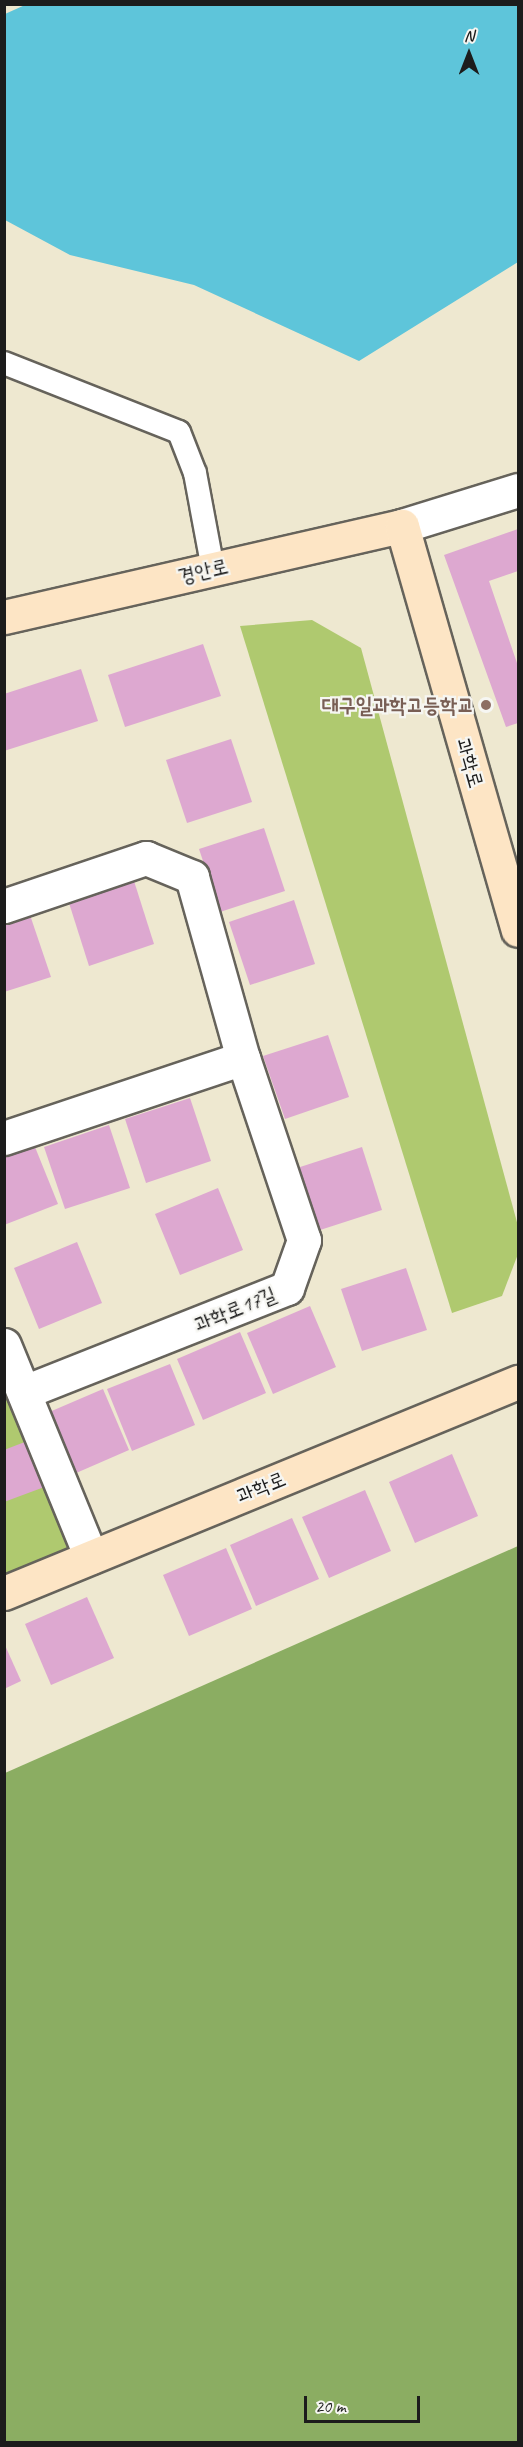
<!DOCTYPE html>
<meta charset="utf-8">
<style>
body{margin:0}
#map{position:relative;width:523px;height:2447px;overflow:hidden;background:#eee8d0;font-family:Caveat,"Poor Story",sans-serif}
div>[style]{position:absolute}
[style*='--x']{left:calc(var(--x)*1px);top:calc(var(--y)*1px);width:calc(var(--w)*1px);rotate:calc(var(--a)*1deg)}
.green>*{inset:0;background:#afc96f}
.forest>*{inset:0;background:#8bad62}
.water>*{inset:0;background:#5ec5da}
.building>*{inset:0;background:#dda8d0}
.roads{filter:drop-shadow(2px 0 #66635b) drop-shadow(-2px 0 #66635b) drop-shadow(0 2px #66635b) drop-shadow(0 -2px #66635b)}
.lane>*{height:22px;margin:-11px;padding:0 11px;transform-origin:11px;border-radius:11px;background:#fff}
.street>*{height:33px;margin:-16.5px;padding:0 16.5px;transform-origin:16.5px;border-radius:16.5px;background:#fff}
.secondary>*{height:33px;margin:-16.5px;padding:0 16.5px;transform-origin:16.5px;border-radius:16.5px;background:#fde5c5}
.dots>*{width:16px;height:16px;translate:-50% -50%;box-sizing:border-box;border:3px solid #f6f6f2;border-radius:50%}
span{translate:-50% -50%;white-space:nowrap;text-align:center;line-height:1.15;-webkit-text-stroke:4.5px #f6f6f2;paint-order:stroke}
.street-label{font-size:21px;color:#1c1c1c}
.education-label{font-size:21px;color:#785e54;font-weight:700}
.right{translate:-100% -50%;text-align:right}
.frame{position:absolute;inset:0;border:6px solid #1c1c1c;pointer-events:none}
.north{position:absolute;left:439px;top:24px;width:60px;height:60px;-webkit-text-stroke:4px #f6f6f2;paint-order:stroke;rotate:0deg;font-size:16px;font-weight:700;line-height:24px;text-align:center;color:#1c1c1c}
.north::after{content:'';display:block;margin:auto;width:21px;height:27px;background:#1c1c1c;clip-path:polygon(50% 0,100% 100%,50% 72%,0 100%)}
.scale{position:absolute;left:304px;top:2396px;width:116px;height:27px;box-sizing:border-box;border:3px solid #1c1c1c;border-top:0;padding-left:8px;font-size:18px;line-height:21px;white-space:nowrap;color:#1c1c1c;-webkit-text-stroke:4px #f6f6f2;paint-order:stroke}
</style>
<div id="map">
<div class="green">
<div style="clip-path:polygon(312px 620px,361px 648px,518px 1226px,518px 1254px,502px 1296px,452px 1313px,240px 626px)"></div>
<div style="clip-path:polygon(4px 1345px,91px 1557px,4px 1593px)"></div>
</div>
<div class="forest">
<div style="clip-path:polygon(518px 1546px,518px 2442px,5px 2442px,5px 1773px)"></div>
</div>
<div class="water">
<div style="clip-path:polygon(25px 5px,518px 5px,518px 262px,359px 361px,194px 285px,70px 255px,5px 220px,5px 14px)"></div>
</div>
<div class="building">
<div style="clip-path:polygon(518px 529px,518px 571px,489px 581px,518px 666px,518px 723px,506px 727px,444px 555px)"></div>
<div style="clip-path:polygon(203px 644px,221px 696px,125px 727px,108px 675px)"></div>
<div style="clip-path:polygon(81px 669px,98px 721px,4px 751px,4px 694px)"></div>
<div style="clip-path:polygon(231px 739px,252px 802px,187px 823px,166px 760px)"></div>
<div style="clip-path:polygon(264px 828px,285px 891px,220px 912px,199px 849px)"></div>
<div style="clip-path:polygon(134px 881px,154px 944px,89px 966px,69px 903px)"></div>
<div style="clip-path:polygon(294px 900px,315px 964px,250px 985px,229px 922px)"></div>
<div style="clip-path:polygon(30px 915px,51px 977px,4px 992px,4px 923px)"></div>
<div style="clip-path:polygon(328px 1035px,349px 1097px,285px 1119px,263px 1056px)"></div>
<div style="clip-path:polygon(190px 1098px,211px 1161px,146px 1183px,125px 1119px)"></div>
<div style="clip-path:polygon(109px 1125px,130px 1188px,65px 1209px,44px 1147px)"></div>
<div style="clip-path:polygon(33px 1142px,58px 1204px,4px 1225px,4px 1154px)"></div>
<div style="clip-path:polygon(362px 1147px,382px 1210px,317px 1231px,297px 1168px)"></div>
<div style="clip-path:polygon(218px 1188px,243px 1250px,180px 1275px,155px 1214px)"></div>
<div style="clip-path:polygon(77px 1242px,102px 1303px,39px 1329px,14px 1268px)"></div>
<div style="clip-path:polygon(406px 1268px,427px 1330px,362px 1351px,341px 1289px)"></div>
<div style="clip-path:polygon(310px 1306px,336px 1367px,273px 1394px,247px 1333px)"></div>
<div style="clip-path:polygon(240px 1332px,266px 1393px,203px 1420px,177px 1359px)"></div>
<div style="clip-path:polygon(170px 1364px,195px 1425px,132px 1451px,107px 1389px)"></div>
<div style="clip-path:polygon(103px 1389px,129px 1450px,67px 1477px,40px 1416px)"></div>
<div style="clip-path:polygon(30px 1440px,47px 1486px,4px 1502px,4px 1450px)"></div>
<div style="clip-path:polygon(452px 1454px,478px 1516px,415px 1543px,389px 1482px)"></div>
<div style="clip-path:polygon(365px 1490px,391px 1551px,329px 1578px,302px 1517px)"></div>
<div style="clip-path:polygon(292px 1518px,319px 1579px,256px 1606px,230px 1545px)"></div>
<div style="clip-path:polygon(226px 1548px,252px 1609px,189px 1636px,163px 1575px)"></div>
<div style="clip-path:polygon(87px 1597px,114px 1658px,51px 1685px,25px 1624px)"></div>
<div style="clip-path:polygon(4px 1643px,21px 1681px,4px 1689px)"></div>
</div>
<div class="roads">
<div class="lane">
<div style="--x:4;--y:363;--w:188;--a:21.5"></div>
<div style="--x:179;--y:432;--w:44;--a:68.7"></div>
<div style="--x:195;--y:473;--w:98;--a:79.4"></div>
</div>
<div class="street">
<div style="--x:402;--y:526;--w:121;--a:-17.2"></div>
<div style="--x:4;--y:906;--w:150;--a:-18.7"></div>
<div style="--x:146;--y:858;--w:50;--a:22.4"></div>
<div style="--x:192;--y:877;--w:188;--a:74.3"></div>
<div style="--x:243;--y:1058;--w:192;--a:71.5"></div>
<div style="--x:304;--y:1240;--w:51;--a:109.5"></div>
<div style="--x:287;--y:1288;--w:283;--a:158.4"></div>
<div style="--x:4;--y:1138;--w:252;--a:-18.5"></div>
<div style="--x:4;--y:1345;--w:229;--a:67.7"></div>
</div>
<div class="secondary">
<div style="--x:4;--y:617;--w:408;--a:-12.9"></div>
<div style="--x:402;--y:526;--w:420;--a:74"></div>
<div style="--x:4;--y:1593;--w:556;--a:-22.32"></div>
</div>
</div>
<div class="dots">
<div style="left:486px;top:705px;background:#8d6e63"></div>
</div>
<div class="street-label">
<span style="left:203px;top:571px;rotate:-13deg">경안로</span>
<span style="left:470px;top:763px;rotate:74deg">과학로</span>
<span style="left:235px;top:1309px;rotate:-22deg">과학로17길</span>
<span style="left:261px;top:1487px;rotate:-22deg">과학로</span>
</div>
<div class="education-label">
<span class="right" style="left:474px;top:705px">대구일과학고등학교</span>
</div>
<div class="frame"></div>
<div class="north">N</div>
<div class="scale">20 m</div>
</div>
